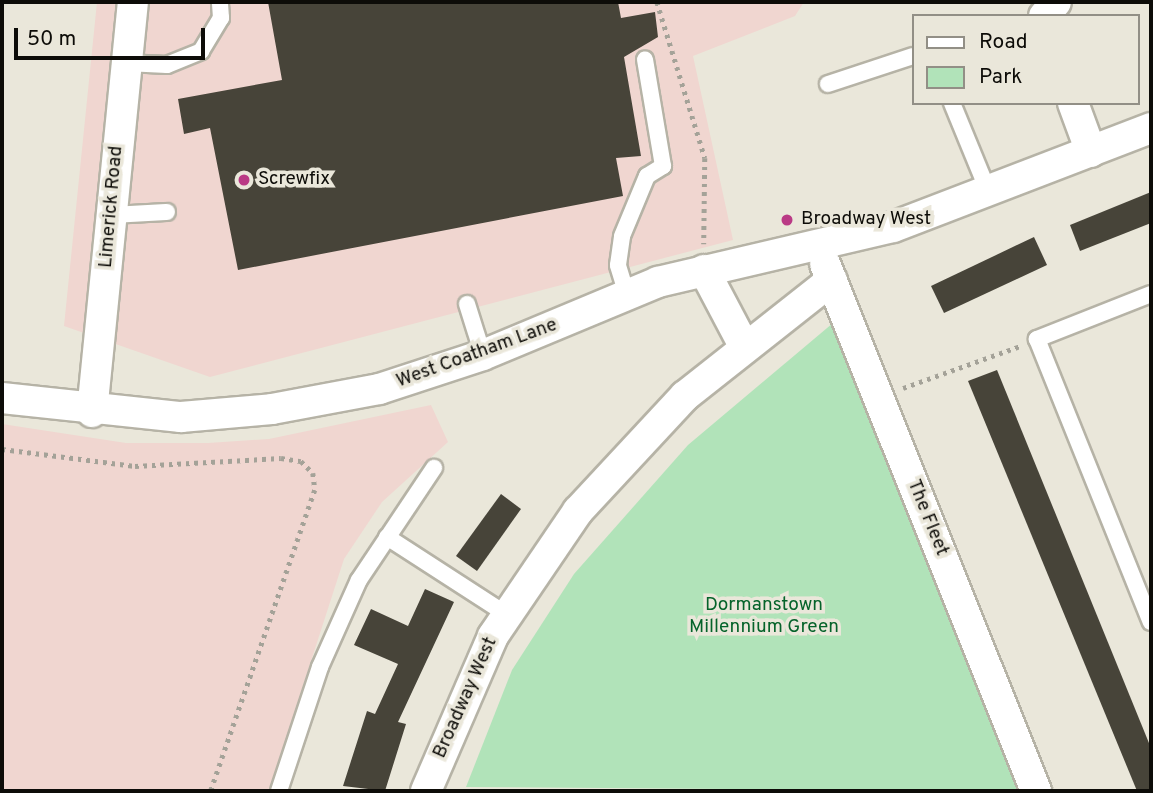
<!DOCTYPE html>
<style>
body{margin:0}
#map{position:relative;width:1153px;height:793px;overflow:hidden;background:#eae7da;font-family:Overpass,sans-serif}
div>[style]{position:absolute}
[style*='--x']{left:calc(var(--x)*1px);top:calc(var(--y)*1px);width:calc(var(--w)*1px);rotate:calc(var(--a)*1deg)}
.industrial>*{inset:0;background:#f0d6d0}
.green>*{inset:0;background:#b1e3b9}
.building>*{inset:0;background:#474439}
.path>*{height:4.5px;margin-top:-2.25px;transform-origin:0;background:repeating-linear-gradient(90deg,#a4a298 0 3.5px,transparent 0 8.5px)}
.roads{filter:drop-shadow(2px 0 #b6b3a6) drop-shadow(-2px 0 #b6b3a6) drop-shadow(0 2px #b6b3a6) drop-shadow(0 -2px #b6b3a6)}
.service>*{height:16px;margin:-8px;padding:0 8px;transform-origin:8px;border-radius:8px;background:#fff}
.minor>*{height:30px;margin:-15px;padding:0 15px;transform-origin:15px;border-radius:15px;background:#fff}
.dots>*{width:19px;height:19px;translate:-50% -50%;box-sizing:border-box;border:4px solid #eae7da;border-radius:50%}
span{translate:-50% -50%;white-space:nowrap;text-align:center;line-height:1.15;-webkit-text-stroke:7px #eae7da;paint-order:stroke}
.poi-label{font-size:19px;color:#0d0c08}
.left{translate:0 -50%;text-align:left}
.street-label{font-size:19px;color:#0d0c08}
.park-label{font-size:19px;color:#05632a}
.frame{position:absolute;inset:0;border:4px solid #0d0c08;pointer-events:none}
.legend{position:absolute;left:912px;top:14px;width:228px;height:91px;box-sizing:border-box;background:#eae7da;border:2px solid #928f86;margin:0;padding:9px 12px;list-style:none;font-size:21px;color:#0d0c08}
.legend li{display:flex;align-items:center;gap:14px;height:35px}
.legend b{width:35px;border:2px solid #928f86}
.scale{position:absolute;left:14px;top:28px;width:191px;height:32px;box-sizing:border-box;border:4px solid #0d0c08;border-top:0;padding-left:9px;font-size:21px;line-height:24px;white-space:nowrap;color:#0d0c08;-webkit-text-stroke:5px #eae7da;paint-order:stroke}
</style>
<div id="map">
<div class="industrial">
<div style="clip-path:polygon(97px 2px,804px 2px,795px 16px,693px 56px,733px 240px,210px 377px,64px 326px)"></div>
<div style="clip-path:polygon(431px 405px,448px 442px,382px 502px,344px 559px,269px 791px,2px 791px,2px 424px,126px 443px,208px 443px,269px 439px)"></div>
</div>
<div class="green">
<div style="clip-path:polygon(833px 323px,1020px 791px,466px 787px,512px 670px,574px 574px,688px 445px)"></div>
</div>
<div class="building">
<div style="clip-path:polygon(268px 2px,618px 2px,621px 18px,655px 12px,658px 37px,624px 57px,641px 156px,616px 158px,623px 196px,238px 270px,210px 128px,184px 134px,178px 99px,282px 80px)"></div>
<div style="clip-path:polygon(1151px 192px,1151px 223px,1080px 251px,1070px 225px)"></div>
<div style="clip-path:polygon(1034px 237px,1047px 265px,944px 313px,931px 286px)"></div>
<div style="clip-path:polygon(997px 370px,1151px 748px,1151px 791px,1137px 791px,968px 381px)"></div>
<div style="clip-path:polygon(501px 494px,521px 509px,477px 571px,456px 556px)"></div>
<div style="clip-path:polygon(425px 589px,454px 602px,398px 722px,406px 724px,385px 791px,343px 786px,367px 711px,375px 714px,398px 664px,354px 645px,371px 609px,408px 626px)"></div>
</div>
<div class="path">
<div style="--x:657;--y:2;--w:163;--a:72.9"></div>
<div style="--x:705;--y:158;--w:86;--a:90.7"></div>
<div style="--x:903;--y:388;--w:124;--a:-19.7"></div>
<div style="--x:2;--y:449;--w:134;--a:7.3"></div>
<div style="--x:135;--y:466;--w:146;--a:-3.1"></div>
<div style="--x:281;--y:458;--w:20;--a:9"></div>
<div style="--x:301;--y:461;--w:17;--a:45"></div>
<div style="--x:313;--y:473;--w:17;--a:83"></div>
<div style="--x:315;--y:490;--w:318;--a:109.1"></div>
</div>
<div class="roads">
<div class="service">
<div style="--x:126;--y:63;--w:41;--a:2.8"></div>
<div style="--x:167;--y:65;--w:37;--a:-22"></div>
<div style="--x:201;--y:51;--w:39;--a:-59"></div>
<div style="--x:221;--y:18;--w:16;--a:-94"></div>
<div style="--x:828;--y:84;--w:89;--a:-18.2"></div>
<div style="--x:952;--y:103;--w:97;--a:67.7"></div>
<div style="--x:111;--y:215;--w:56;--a:-3.1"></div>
<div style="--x:1151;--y:294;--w:123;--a:158.5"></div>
<div style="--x:1037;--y:339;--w:305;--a:68.1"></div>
<div style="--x:627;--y:295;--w:31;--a:-107"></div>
<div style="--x:618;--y:265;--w:29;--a:-82"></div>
<div style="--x:622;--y:236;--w:65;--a:-67.4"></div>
<div style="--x:647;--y:176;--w:19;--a:-32"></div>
<div style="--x:663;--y:166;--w:108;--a:-99.6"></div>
<div style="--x:467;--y:304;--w:53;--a:72.6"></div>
<div style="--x:387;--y:537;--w:142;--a:32.9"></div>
<div style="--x:279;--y:791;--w:131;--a:-71.7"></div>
<div style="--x:320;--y:667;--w:95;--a:-65.9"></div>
<div style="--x:359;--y:580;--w:135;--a:-56.2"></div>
</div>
<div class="minor">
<div style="--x:1044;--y:16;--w:18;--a:-49"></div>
<div style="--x:1073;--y:103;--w:52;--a:69.8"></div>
<div style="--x:825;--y:264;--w:568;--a:68.18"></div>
<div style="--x:704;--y:270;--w:84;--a:62.2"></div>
<div style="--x:2;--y:398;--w:180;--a:6.1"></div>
<div style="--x:181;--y:417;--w:91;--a:-5"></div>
<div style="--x:272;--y:409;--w:109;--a:-10.6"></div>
<div style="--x:379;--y:389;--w:109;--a:-18.1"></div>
<div style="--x:483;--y:355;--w:190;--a:-22.6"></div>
<div style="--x:658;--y:282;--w:241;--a:-13.2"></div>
<div style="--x:893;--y:227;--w:276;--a:-21"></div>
<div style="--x:92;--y:412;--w:412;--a:-84.3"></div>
<div style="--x:426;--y:791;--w:169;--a:-66.6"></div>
<div style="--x:493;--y:636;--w:151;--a:-55.8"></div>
<div style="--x:578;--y:511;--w:157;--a:-47.1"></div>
<div style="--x:685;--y:396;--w:187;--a:-38.3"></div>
</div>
</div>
<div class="dots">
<div style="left:244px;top:180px;background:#ba3a85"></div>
<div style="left:787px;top:220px;background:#ba3a85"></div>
</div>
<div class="poi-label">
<span class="left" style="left:258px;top:180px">Screwfix</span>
<span class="left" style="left:801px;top:220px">Broadway West</span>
</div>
<div class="street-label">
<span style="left:112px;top:207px;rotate:-85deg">Limerick Road</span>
<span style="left:477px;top:354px;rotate:-20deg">West Coatham Lane</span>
<span style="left:927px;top:518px;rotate:68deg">The Fleet</span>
<span style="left:466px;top:698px;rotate:-66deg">Broadway West</span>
</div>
<div class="park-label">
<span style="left:764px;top:617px">Dormanstown<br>Millennium Green</span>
</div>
<div class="frame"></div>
<ul class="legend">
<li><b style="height:9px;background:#fff"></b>Road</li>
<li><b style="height:19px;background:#b1e3b9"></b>Park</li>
</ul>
<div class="scale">50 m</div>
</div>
